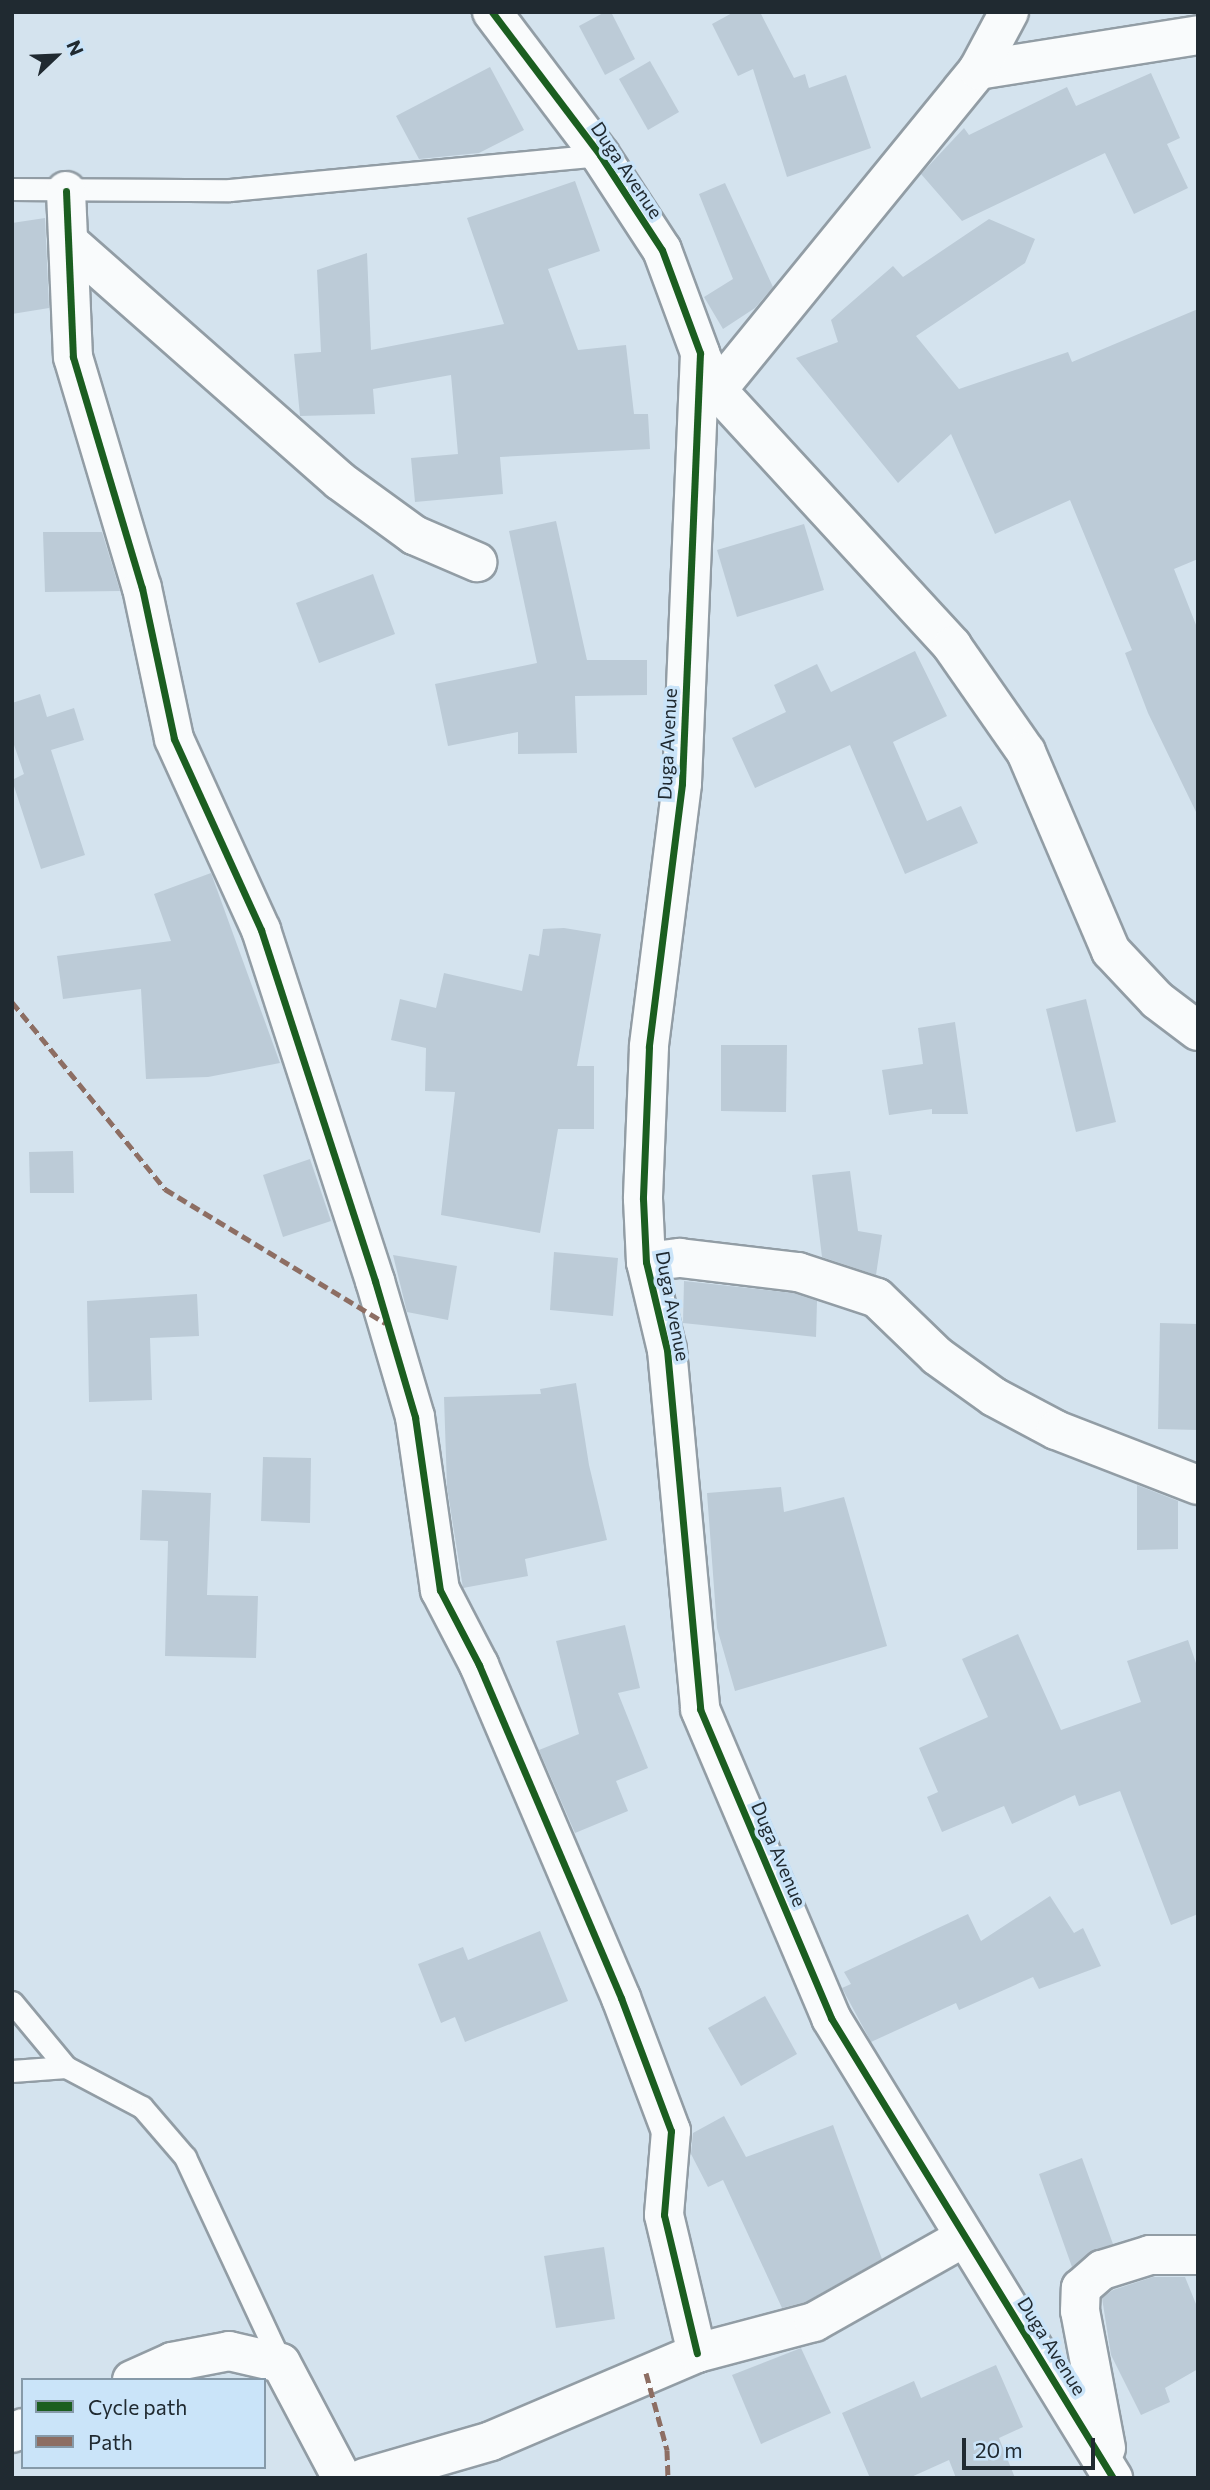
<!DOCTYPE html>
<style>
body{margin:0}
#map{position:relative;width:1210px;height:2490px;overflow:hidden;background:#d4e3ee;font-family:Commissioner,sans-serif}
div>[style]{position:absolute}
[style*='--x']{left:calc(var(--x)*1px);top:calc(var(--y)*1px);width:calc(var(--w)*1px);rotate:calc(var(--a)*1deg)}
.building>*{inset:0;background:#bccbd7}
.roads{filter:drop-shadow(2px 0 #929da5) drop-shadow(-2px 0 #929da5) drop-shadow(0 2px #929da5) drop-shadow(0 -2px #929da5)}
.service>*{height:21px;margin:-10.5px;padding:0 10.5px;transform-origin:10.5px;border-radius:10.5px;background:#f9fbfc}
.minor>*{height:38px;margin:-19px;padding:0 19px;transform-origin:19px;border-radius:19px;background:#f9fbfc}
.quiet>*{height:5px;margin-top:-2.5px;transform-origin:0;background:repeating-linear-gradient(90deg,#8d6e63 0 10px,transparent 0 15px)}
.cycleway>*{height:7px;margin:-3.5px;padding:0 3.5px;transform-origin:3.5px;border-radius:3.5px;background:#1b5e20}
span{translate:-50% -50%;white-space:nowrap;text-align:center;line-height:1.15;-webkit-text-stroke:7px #cae4f9;paint-order:stroke}
.street-label{font-size:19px;color:#202a31}
.frame{position:absolute;inset:0;border:14px solid #202a31;pointer-events:none}
.legend{position:absolute;left:21px;top:2378px;width:245px;height:91px;box-sizing:border-box;background:#cae4f9;border:2px solid #869aa9;margin:0;padding:9px 12px;list-style:none;font-size:21px;color:#202a31}
.legend li{display:flex;align-items:center;gap:14px;height:35px}
.legend b{width:35px;border:2px solid #869aa9}
.north{position:absolute;left:21px;top:21px;width:70px;height:70px;-webkit-text-stroke:5px #cae4f9;paint-order:stroke;rotate:67deg;font-size:19px;font-weight:700;line-height:28px;text-align:center;color:#202a31}
.north::after{content:'';display:block;margin:auto;width:24px;height:32px;background:#202a31;clip-path:polygon(50% 0,100% 100%,50% 72%,0 100%)}
.scale{position:absolute;left:962px;top:2438px;width:133px;height:32px;box-sizing:border-box;border:4px solid #202a31;border-top:0;padding-left:9px;font-size:21px;line-height:24px;white-space:nowrap;color:#202a31;-webkit-text-stroke:5px #cae4f9;paint-order:stroke}
</style>
<div id="map">
<div class="building">
<div style="clip-path:polygon(605px 12px,611px 12px,635px 59px,605px 75px,579px 26px)"></div>
<div style="clip-path:polygon(734px 12px,760px 12px,794px 78px,805px 74px,809px 88px,846px 75px,871px 148px,787px 177px,753px 69px,738px 76px,712px 24px)"></div>
<div style="clip-path:polygon(650px 61px,679px 112px,648px 130px,619px 79px)"></div>
<div style="clip-path:polygon(490px 67px,524px 130px,479px 153px,419px 159px,396px 116px)"></div>
<div style="clip-path:polygon(1151px 73px,1180px 138px,1167px 144px,1188px 188px,1134px 214px,1105px 153px,962px 221px,921px 174px,964px 128px,969px 135px,1067px 87px,1076px 106px)"></div>
<div style="clip-path:polygon(575px 181px,600px 251px,548px 269px,578px 350px,626px 345px,634px 414px,648px 414px,650px 449px,500px 457px,503px 494px,415px 502px,411px 458px,458px 454px,451px 375px,373px 389px,375px 414px,300px 416px,294px 354px,321px 352px,317px 270px,367px 253px,371px 350px,504px 324px,467px 218px)"></div>
<div style="clip-path:polygon(725px 183px,773px 287px,755px 308px,723px 329px,704px 297px,733px 279px,699px 194px)"></div>
<div style="clip-path:polygon(45px 218px,49px 308px,12px 314px,12px 223px)"></div>
<div style="clip-path:polygon(989px 219px,1035px 239px,1025px 263px,916px 336px,959px 389px,1068px 352px,1072px 362px,1198px 309px,1198px 559px,1174px 569px,1198px 630px,1198px 816px,1148px 713px,1125px 653px,1132px 650px,1070px 500px,995px 534px,951px 434px,898px 483px,796px 358px,838px 342px,831px 320px,893px 266px,903px 277px)"></div>
<div style="clip-path:polygon(556px 521px,587px 660px,647px 660px,647px 695px,575px 696px,577px 753px,518px 754px,518px 732px,448px 746px,435px 684px,537px 663px,509px 531px)"></div>
<div style="clip-path:polygon(804px 524px,824px 590px,737px 617px,717px 550px)"></div>
<div style="clip-path:polygon(43px 532px,102px 532px,120px 591px,45px 592px)"></div>
<div style="clip-path:polygon(373px 574px,395px 634px,319px 663px,296px 603px)"></div>
<div style="clip-path:polygon(915px 651px,947px 716px,893px 742px,927px 821px,961px 806px,978px 843px,905px 874px,850px 745px,755px 788px,732px 738px,786px 712px,774px 685px,817px 664px,831px 692px)"></div>
<div style="clip-path:polygon(40px 694px,47px 717px,74px 708px,84px 740px,51px 750px,85px 855px,41px 869px,12px 780px,24px 774px,12px 739px,12px 703px)"></div>
<div style="clip-path:polygon(211px 873px,280px 1063px,208px 1077px,146px 1079px,141px 989px,63px 999px,57px 956px,171px 941px,154px 894px)"></div>
<div style="clip-path:polygon(564px 928px,601px 934px,577px 1066px,594px 1066px,594px 1129px,558px 1129px,540px 1233px,441px 1215px,455px 1092px,425px 1091px,426px 1048px,391px 1040px,400px 999px,436px 1008px,444px 973px,522px 991px,529px 954px,539px 956px,543px 929px)"></div>
<div style="clip-path:polygon(1086px 999px,1116px 1122px,1076px 1132px,1046px 1009px)"></div>
<div style="clip-path:polygon(955px 1022px,968px 1114px,932px 1114px,932px 1109px,889px 1115px,882px 1070px,923px 1064px,918px 1028px)"></div>
<div style="clip-path:polygon(721px 1045px,787px 1045px,786px 1112px,721px 1111px)"></div>
<div style="clip-path:polygon(73px 1151px,74px 1193px,30px 1193px,29px 1152px)"></div>
<div style="clip-path:polygon(310px 1159px,331px 1221px,283px 1237px,263px 1175px)"></div>
<div style="clip-path:polygon(850px 1171px,858px 1231px,882px 1235px,876px 1275px,822px 1257px,812px 1175px)"></div>
<div style="clip-path:polygon(554px 1252px,618px 1258px,613px 1316px,550px 1310px)"></div>
<div style="clip-path:polygon(393px 1255px,457px 1266px,448px 1320px,407px 1312px)"></div>
<div style="clip-path:polygon(684px 1281px,793px 1293px,817px 1301px,816px 1337px,683px 1323px)"></div>
<div style="clip-path:polygon(197px 1294px,199px 1336px,150px 1338px,152px 1400px,89px 1402px,87px 1301px)"></div>
<div style="clip-path:polygon(1160px 1323px,1198px 1324px,1198px 1430px,1158px 1429px)"></div>
<div style="clip-path:polygon(576px 1383px,589px 1465px,607px 1540px,525px 1559px,528px 1576px,463px 1588px,447px 1487px,444px 1397px,541px 1394px,540px 1389px)"></div>
<div style="clip-path:polygon(263px 1457px,311px 1458px,310px 1523px,261px 1521px)"></div>
<div style="clip-path:polygon(1137px 1485px,1178px 1501px,1178px 1549px,1137px 1550px)"></div>
<div style="clip-path:polygon(781px 1487px,784px 1512px,844px 1497px,887px 1646px,735px 1691px,717px 1628px,707px 1493px)"></div>
<div style="clip-path:polygon(142px 1490px,211px 1493px,207px 1595px,258px 1596px,256px 1658px,165px 1656px,168px 1541px,140px 1540px)"></div>
<div style="clip-path:polygon(625px 1625px,640px 1688px,618px 1693px,648px 1768px,616px 1781px,628px 1811px,575px 1833px,539px 1750px,579px 1734px,556px 1641px)"></div>
<div style="clip-path:polygon(1018px 1634px,1061px 1730px,1141px 1702px,1127px 1661px,1188px 1640px,1198px 1669px,1198px 1914px,1171px 1925px,1120px 1791px,1079px 1806px,1075px 1795px,1012px 1824px,1004px 1806px,942px 1832px,927px 1797px,938px 1792px,919px 1748px,988px 1717px,962px 1659px)"></div>
<div style="clip-path:polygon(1050px 1896px,1074px 1933px,1083px 1928px,1101px 1966px,1039px 1989px,1033px 1977px,959px 2010px,956px 2003px,871px 2042px,842px 1988px,851px 1984px,844px 1972px,968px 1914px,981px 1941px)"></div>
<div style="clip-path:polygon(540px 1931px,568px 2001px,465px 2042px,455px 2017px,441px 2023px,418px 1964px,463px 1947px,468px 1960px)"></div>
<div style="clip-path:polygon(765px 1996px,797px 2054px,741px 2086px,708px 2028px)"></div>
<div style="clip-path:polygon(724px 2116px,746px 2157px,833px 2125px,882px 2259px,806px 2302px,782px 2308px,723px 2180px,708px 2187px,691px 2154px,693px 2133px)"></div>
<div style="clip-path:polygon(1082px 2158px,1113px 2244px,1088px 2253px,1072px 2267px,1039px 2174px)"></div>
<div style="clip-path:polygon(604px 2247px,615px 2319px,556px 2328px,544px 2256px)"></div>
<div style="clip-path:polygon(1153px 2277px,1185px 2277px,1198px 2309px,1198px 2369px,1165px 2388px,1170px 2402px,1141px 2415px,1111px 2355px,1102px 2298px,1113px 2290px)"></div>
<div style="clip-path:polygon(801px 2348px,831px 2413px,761px 2444px,732px 2375px)"></div>
<div style="clip-path:polygon(996px 2365px,1023px 2427px,999px 2438px,1015px 2478px,956px 2478px,949px 2460px,909px 2478px,870px 2478px,842px 2413px,914px 2381px,921px 2398px)"></div>
</div>
<div class="roads">
<div class="service">
<div style="--x:12;--y:189;--w:218;--a:0.3"></div>
<div style="--x:230;--y:190;--w:372;--a:-5.4"></div>
<div style="--x:12;--y:2002;--w:85;--a:50.3"></div>
<div style="--x:12;--y:2071;--w:54;--a:-4.2"></div>
<div style="--x:66;--y:2067;--w:86;--a:27.8"></div>
<div style="--x:142;--y:2107;--w:66;--a:49.3"></div>
<div style="--x:185;--y:2157;--w:227;--a:65"></div>
</div>
<div class="minor">
<div style="--x:492;--y:12;--w:179;--a:52.9"></div>
<div style="--x:600;--y:155;--w:113;--a:56.9"></div>
<div style="--x:662;--y:250;--w:110;--a:69.7"></div>
<div style="--x:700;--y:353;--w:431;--a:92.4"></div>
<div style="--x:682;--y:784;--w:265;--a:97.2"></div>
<div style="--x:649;--y:1047;--w:152;--a:92.3"></div>
<div style="--x:643;--y:1199;--w:63;--a:87.3"></div>
<div style="--x:646;--y:1262;--w:90;--a:76.6"></div>
<div style="--x:667;--y:1350;--w:361;--a:84.7"></div>
<div style="--x:700;--y:1709;--w:336;--a:67"></div>
<div style="--x:831;--y:2018;--w:540;--a:58.49"></div>
<div style="--x:978;--y:70;--w:223;--a:-9"></div>
<div style="--x:66;--y:191;--w:166;--a:87.6"></div>
<div style="--x:73;--y:357;--w:241;--a:73.4"></div>
<div style="--x:142;--y:588;--w:154;--a:78"></div>
<div style="--x:174;--y:739;--w:210;--a:65.5"></div>
<div style="--x:261;--y:930;--w:369;--a:72"></div>
<div style="--x:375;--y:1281;--w:142;--a:73.6"></div>
<div style="--x:415;--y:1417;--w:175;--a:81.8"></div>
<div style="--x:440;--y:1590;--w:85;--a:62.5"></div>
<div style="--x:479;--y:1665;--w:362;--a:66.9"></div>
<div style="--x:621;--y:1998;--w:142;--a:69.4"></div>
<div style="--x:671;--y:2131;--w:84;--a:94.8"></div>
<div style="--x:664;--y:2215;--w:142;--a:76.6"></div>
<div style="--x:69;--y:242;--w:361;--a:41.4"></div>
<div style="--x:340;--y:481;--w:92;--a:36.1"></div>
<div style="--x:414;--y:535;--w:69;--a:23.2"></div>
<div style="--x:700;--y:354;--w:40;--a:65"></div>
<div style="--x:717;--y:390;--w:348;--a:47.4"></div>
<div style="--x:952;--y:646;--w:129;--a:55.1"></div>
<div style="--x:1026;--y:752;--w:216;--a:66.9"></div>
<div style="--x:1111;--y:951;--w:67;--a:46.8"></div>
<div style="--x:1157;--y:1000;--w:51;--a:37.1"></div>
<div style="--x:717;--y:390;--w:413;--a:-50.8"></div>
<div style="--x:978;--y:70;--w:66;--a:-61.9"></div>
<div style="--x:646;--y:1262;--w:34;--a:-7"></div>
<div style="--x:680;--y:1258;--w:119;--a:6.8"></div>
<div style="--x:798;--y:1272;--w:83;--a:18.2"></div>
<div style="--x:877;--y:1298;--w:83;--a:44"></div>
<div style="--x:937;--y:1356;--w:70;--a:35.7"></div>
<div style="--x:994;--y:1397;--w:70;--a:28"></div>
<div style="--x:1056;--y:1430;--w:152;--a:21.2"></div>
<div style="--x:132;--y:2380;--w:44;--a:-24.2"></div>
<div style="--x:172;--y:2362;--w:58;--a:-10.9"></div>
<div style="--x:229;--y:2351;--w:53;--a:13"></div>
<div style="--x:281;--y:2363;--w:130;--a:62.1"></div>
<div style="--x:12;--y:2433;--w:12;--a:-24"></div>
<div style="--x:1106;--y:2448;--w:139;--a:-100.7"></div>
<div style="--x:1080;--y:2311;--w:23;--a:-88"></div>
<div style="--x:1081;--y:2288;--w:28;--a:-41"></div>
<div style="--x:1102;--y:2270;--w:50;--a:-17.4"></div>
<div style="--x:1150;--y:2255;--w:48;--a:0"></div>
<div style="--x:364;--y:2478;--w:132;--a:-16.2"></div>
<div style="--x:491;--y:2441;--w:224;--a:-23.1"></div>
<div style="--x:697;--y:2353;--w:121;--a:-14.8"></div>
<div style="--x:814;--y:2322;--w:173;--a:-29.4"></div>
</div>
</div>
<div class="quiet">
<div style="--x:12;--y:1002;--w:242;--a:50.7"></div>
<div style="--x:165;--y:1189;--w:258;--a:31.3"></div>
<div style="--x:646;--y:2373;--w:80;--a:74.7"></div>
<div style="--x:667;--y:2450;--w:28;--a:88"></div>
</div>
<div class="cycleway">
<div style="--x:492;--y:12;--w:179;--a:52.9"></div>
<div style="--x:600;--y:155;--w:113;--a:56.9"></div>
<div style="--x:662;--y:250;--w:110;--a:69.7"></div>
<div style="--x:700;--y:353;--w:431;--a:92.4"></div>
<div style="--x:682;--y:784;--w:265;--a:97.2"></div>
<div style="--x:649;--y:1047;--w:152;--a:92.3"></div>
<div style="--x:643;--y:1199;--w:63;--a:87.3"></div>
<div style="--x:646;--y:1262;--w:90;--a:76.6"></div>
<div style="--x:667;--y:1350;--w:361;--a:84.7"></div>
<div style="--x:700;--y:1709;--w:336;--a:67"></div>
<div style="--x:831;--y:2018;--w:540;--a:58.49"></div>
<div style="--x:66;--y:191;--w:166;--a:87.6"></div>
<div style="--x:73;--y:357;--w:241;--a:73.4"></div>
<div style="--x:142;--y:588;--w:154;--a:78"></div>
<div style="--x:174;--y:739;--w:210;--a:65.5"></div>
<div style="--x:261;--y:930;--w:369;--a:72"></div>
<div style="--x:375;--y:1281;--w:142;--a:73.6"></div>
<div style="--x:415;--y:1417;--w:175;--a:81.8"></div>
<div style="--x:440;--y:1590;--w:85;--a:62.5"></div>
<div style="--x:479;--y:1665;--w:362;--a:66.9"></div>
<div style="--x:621;--y:1998;--w:142;--a:69.4"></div>
<div style="--x:671;--y:2131;--w:84;--a:94.8"></div>
<div style="--x:664;--y:2215;--w:142;--a:76.6"></div>
</div>
<div class="street-label">
<span style="left:627px;top:170px;rotate:56deg">Duga Avenue</span>
<span style="left:667px;top:744px;rotate:-87deg">Duga Avenue</span>
<span style="left:673px;top:1306px;rotate:79deg">Duga Avenue</span>
<span style="left:779px;top:1854px;rotate:67deg">Duga Avenue</span>
<span style="left:1052px;top:2346px;rotate:58deg">Duga Avenue</span>
</div>
<div class="frame"></div>
<ul class="legend">
<li><b style="height:9px;background:#1b5e20"></b>Cycle path</li>
<li><b style="height:9px;background:#8d6e63"></b>Path</li>
</ul>
<div class="north">N</div>
<div class="scale">20 m</div>
</div>
